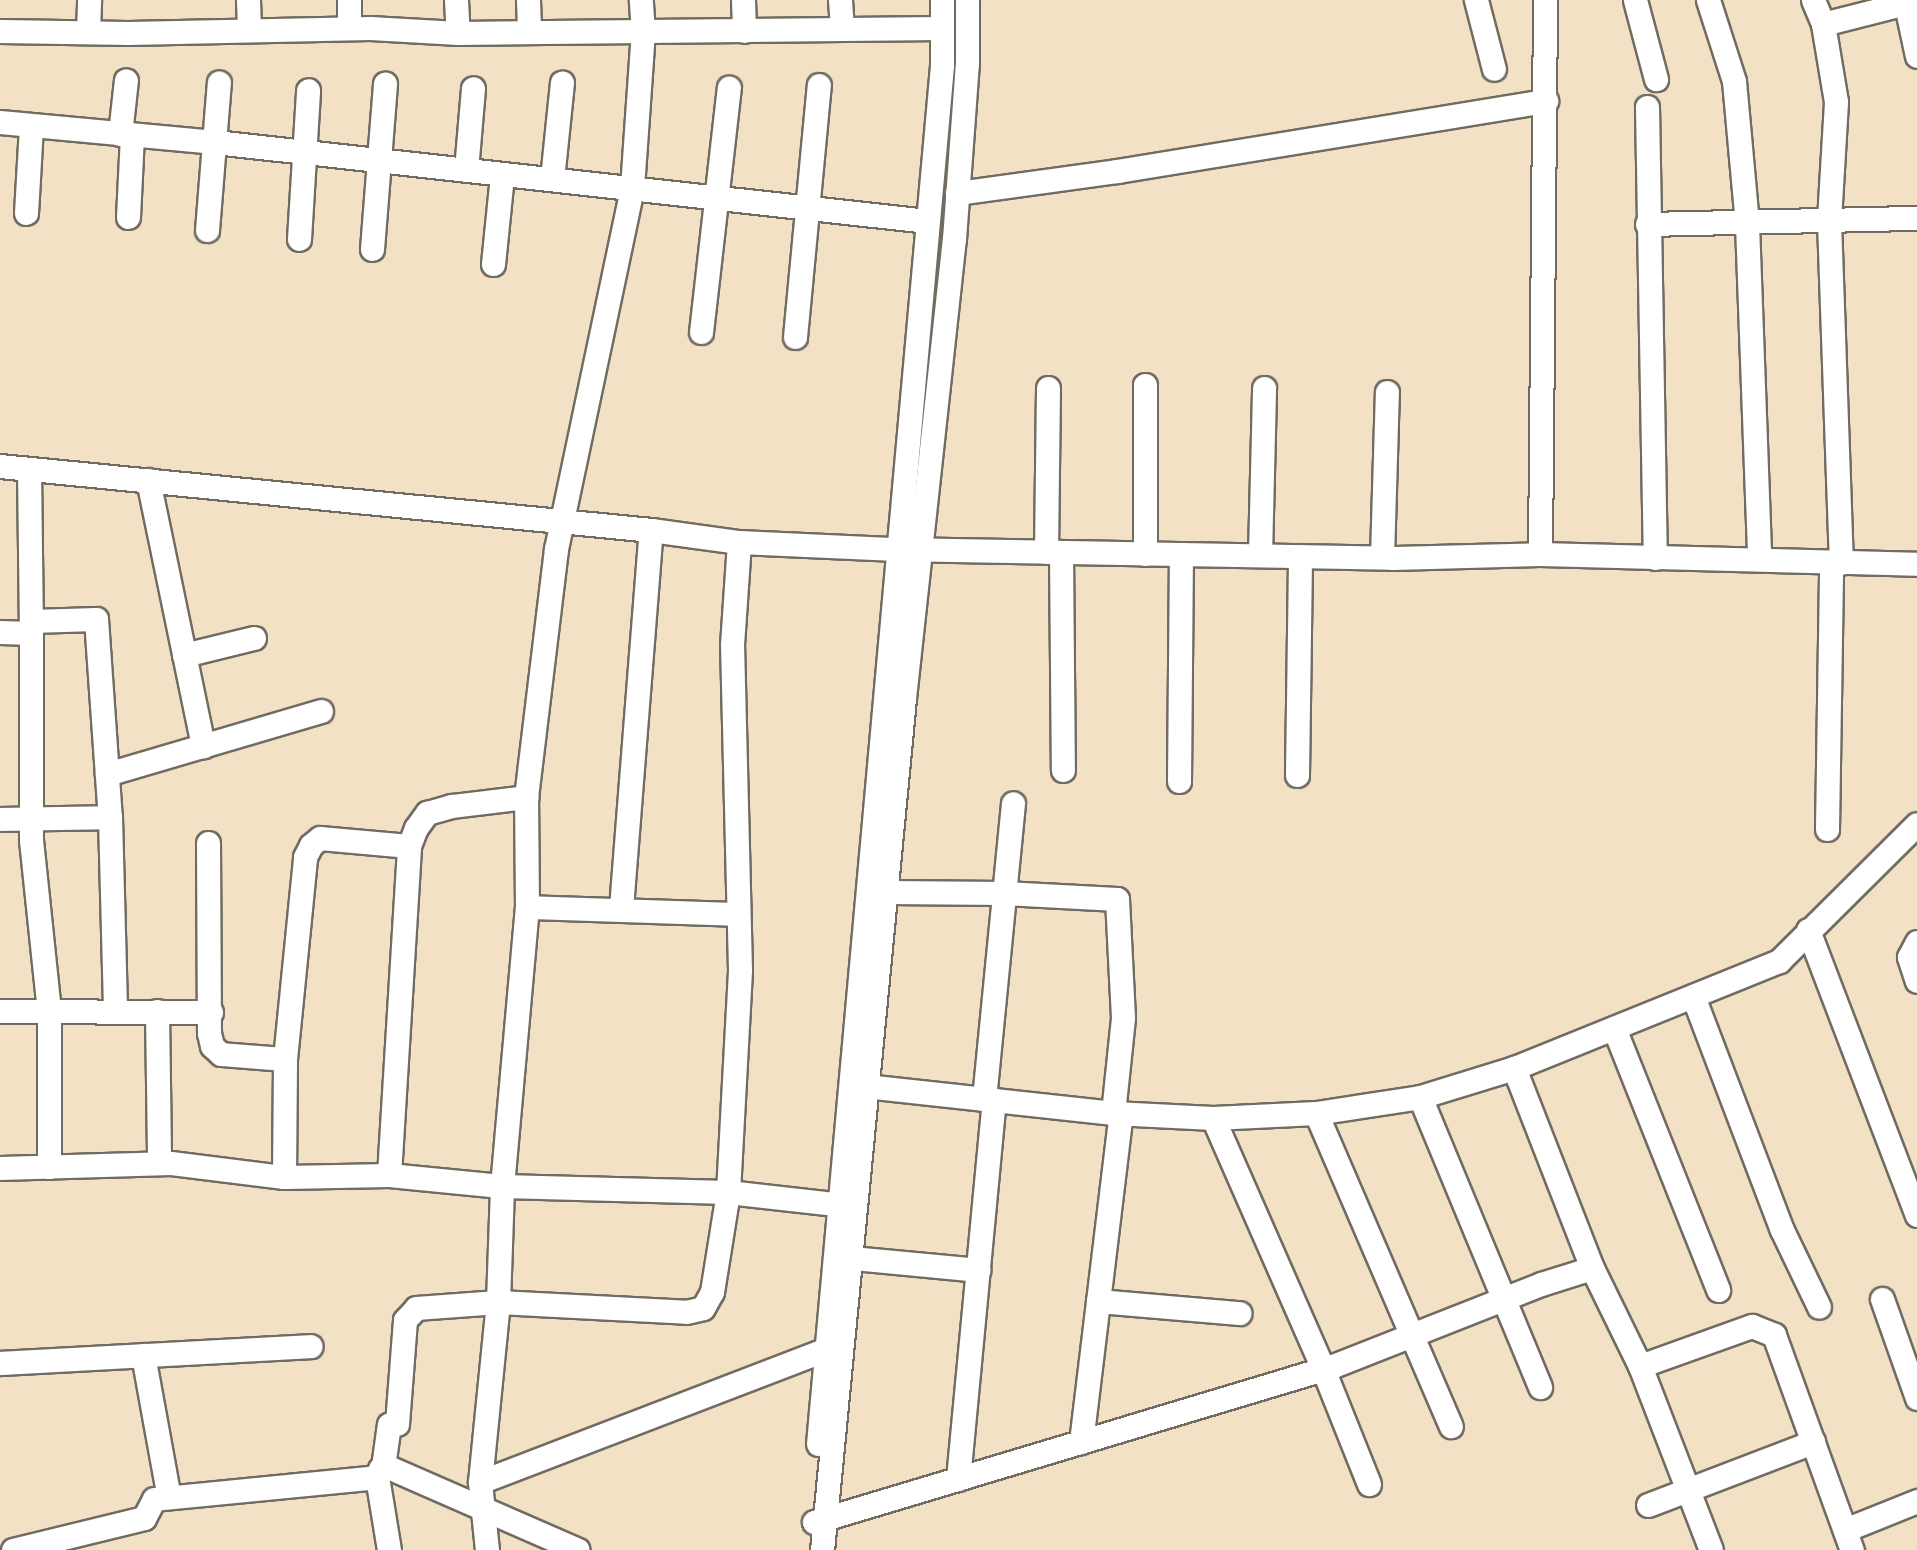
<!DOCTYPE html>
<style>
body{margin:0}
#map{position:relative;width:1917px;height:1550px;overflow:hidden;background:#f2e1c4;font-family:Sriracha,sans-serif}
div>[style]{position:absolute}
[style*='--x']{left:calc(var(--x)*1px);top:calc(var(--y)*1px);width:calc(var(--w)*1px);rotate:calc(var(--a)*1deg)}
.roads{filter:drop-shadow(2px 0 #716b61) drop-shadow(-2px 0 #716b61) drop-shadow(0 2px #716b61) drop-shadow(0 -2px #716b61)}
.minor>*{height:23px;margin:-11.5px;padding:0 11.5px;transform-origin:11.5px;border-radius:11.5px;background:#fff}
span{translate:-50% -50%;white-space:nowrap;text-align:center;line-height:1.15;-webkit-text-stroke:5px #fbf7ec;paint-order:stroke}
</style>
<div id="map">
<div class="roads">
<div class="minor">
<div style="--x:248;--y:0;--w:30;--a:88"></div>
<div style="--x:349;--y:0;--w:28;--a:90"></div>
<div style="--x:456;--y:0;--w:33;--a:87"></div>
<div style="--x:528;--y:0;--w:30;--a:88"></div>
<div style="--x:743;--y:0;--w:31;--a:88"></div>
<div style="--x:840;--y:0;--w:29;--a:86"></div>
<div style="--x:1476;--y:0;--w:71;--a:75.4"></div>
<div style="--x:1635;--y:0;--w:82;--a:75.1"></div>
<div style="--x:1708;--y:0;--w:85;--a:72.2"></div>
<div style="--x:1734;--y:81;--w:144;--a:84.8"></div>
<div style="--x:1747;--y:224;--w:334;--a:87.9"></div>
<div style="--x:1813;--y:0;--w:26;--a:67"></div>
<div style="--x:1823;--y:24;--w:79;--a:80.5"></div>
<div style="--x:1836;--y:102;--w:119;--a:93.4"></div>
<div style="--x:1829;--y:221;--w:342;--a:88"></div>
<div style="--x:1905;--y:0;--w:57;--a:77.9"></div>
<div style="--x:1823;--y:24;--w:97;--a:-14.3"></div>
<div style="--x:0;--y:31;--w:128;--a:0.9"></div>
<div style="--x:128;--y:33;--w:242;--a:-1.2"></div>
<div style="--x:370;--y:28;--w:88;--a:3.3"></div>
<div style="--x:458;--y:33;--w:484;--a:-0.6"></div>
<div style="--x:88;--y:32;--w:32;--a:-88"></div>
<div style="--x:1647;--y:107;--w:451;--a:89"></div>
<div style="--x:0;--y:122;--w:216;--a:5.3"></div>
<div style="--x:215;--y:142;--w:716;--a:6.33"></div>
<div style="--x:120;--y:134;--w:54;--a:-83.7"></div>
<div style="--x:466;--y:170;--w:82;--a:-85.1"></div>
<div style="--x:552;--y:179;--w:97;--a:-84.1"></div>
<div style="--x:957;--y:193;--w:162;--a:-7.8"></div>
<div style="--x:1117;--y:171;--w:435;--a:-9.3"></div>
<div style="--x:26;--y:213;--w:88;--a:-86.7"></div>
<div style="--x:128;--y:217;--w:82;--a:-87.2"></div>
<div style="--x:1647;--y:224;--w:270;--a:-1.3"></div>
<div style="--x:207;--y:230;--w:148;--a:-85.4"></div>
<div style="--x:299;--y:239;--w:149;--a:-86.5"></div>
<div style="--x:372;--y:249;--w:166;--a:-85.5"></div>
<div style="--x:493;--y:264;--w:89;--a:-84.2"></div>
<div style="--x:701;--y:332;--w:246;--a:-83.5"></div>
<div style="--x:795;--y:337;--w:253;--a:-84.6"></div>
<div style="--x:1145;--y:385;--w:169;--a:90"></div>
<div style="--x:0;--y:466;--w:654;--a:5.61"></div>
<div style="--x:651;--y:530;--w:89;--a:7.8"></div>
<div style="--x:739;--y:542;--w:157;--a:2.6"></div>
<div style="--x:896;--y:549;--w:496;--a:1"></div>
<div style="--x:1392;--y:558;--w:148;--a:-1.5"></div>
<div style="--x:1540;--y:554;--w:377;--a:1.5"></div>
<div style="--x:148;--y:480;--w:272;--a:78.3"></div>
<div style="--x:1046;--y:552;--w:164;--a:-89.3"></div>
<div style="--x:1061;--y:552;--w:218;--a:89.5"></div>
<div style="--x:1540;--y:554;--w:554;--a:-89.48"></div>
<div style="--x:1260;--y:555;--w:167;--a:-88.6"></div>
<div style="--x:1382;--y:557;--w:165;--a:-88.3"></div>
<div style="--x:31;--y:621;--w:65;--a:-1.8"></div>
<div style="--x:96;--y:619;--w:198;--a:86"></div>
<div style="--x:0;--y:632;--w:31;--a:2"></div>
<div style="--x:31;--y:633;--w:164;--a:-90.7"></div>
<div style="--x:31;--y:633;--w:207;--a:90"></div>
<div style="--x:31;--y:840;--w:171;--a:84"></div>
<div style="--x:49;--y:1010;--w:157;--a:90"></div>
<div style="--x:184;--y:655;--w:72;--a:-13.7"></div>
<div style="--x:107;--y:774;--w:223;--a:-16.4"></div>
<div style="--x:1297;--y:775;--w:219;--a:-89.2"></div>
<div style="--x:1179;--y:781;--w:227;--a:-89.5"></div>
<div style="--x:0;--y:819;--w:110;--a:-1"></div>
<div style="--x:110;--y:817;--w:194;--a:88.5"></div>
<div style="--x:1827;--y:829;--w:267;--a:-89.1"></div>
<div style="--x:208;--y:843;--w:190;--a:89.7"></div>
<div style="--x:209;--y:1033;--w:13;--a:77"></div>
<div style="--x:212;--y:1046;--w:12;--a:42"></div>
<div style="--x:221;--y:1054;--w:64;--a:4.5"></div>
<div style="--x:887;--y:892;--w:117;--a:0.5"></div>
<div style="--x:1004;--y:893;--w:113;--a:3"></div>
<div style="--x:1117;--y:899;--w:119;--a:87.1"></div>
<div style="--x:1123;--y:1018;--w:96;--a:96"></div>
<div style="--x:527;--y:907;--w:211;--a:1.9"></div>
<div style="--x:621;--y:908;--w:379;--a:-85.5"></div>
<div style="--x:1808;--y:930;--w:305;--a:69.1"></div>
<div style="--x:1917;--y:942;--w:17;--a:118"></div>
<div style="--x:1909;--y:957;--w:25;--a:72"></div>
<div style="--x:1693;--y:996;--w:250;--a:69.2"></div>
<div style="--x:1782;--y:1230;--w:85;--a:64.3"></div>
<div style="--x:0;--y:1011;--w:211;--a:0.3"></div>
<div style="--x:157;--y:1011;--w:152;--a:89.2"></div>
<div style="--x:1614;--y:1028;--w:282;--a:68.3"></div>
<div style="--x:1514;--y:1068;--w:215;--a:68.7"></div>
<div style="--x:1592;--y:1268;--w:109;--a:63.9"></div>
<div style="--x:856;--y:1085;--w:259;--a:6.2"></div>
<div style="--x:1113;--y:1113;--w:100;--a:2.9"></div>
<div style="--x:1213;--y:1118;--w:103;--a:-2.8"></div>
<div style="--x:1316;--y:1113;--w:105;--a:-8.7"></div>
<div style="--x:1420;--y:1097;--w:98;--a:-17.1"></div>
<div style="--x:1514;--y:1068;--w:286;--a:-22"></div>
<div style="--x:1779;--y:961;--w:194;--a:-44.8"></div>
<div style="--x:1420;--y:1097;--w:314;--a:67.5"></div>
<div style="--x:984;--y:1099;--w:297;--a:-84.4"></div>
<div style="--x:1316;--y:1113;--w:341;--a:66.7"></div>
<div style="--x:1213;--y:1118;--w:274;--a:66.3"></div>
<div style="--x:1323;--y:1369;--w:124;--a:68.2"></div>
<div style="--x:0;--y:1168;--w:171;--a:-1.7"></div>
<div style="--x:171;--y:1163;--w:114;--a:7.1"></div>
<div style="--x:284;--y:1177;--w:105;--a:-1.1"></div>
<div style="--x:389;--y:1175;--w:114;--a:5.6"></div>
<div style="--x:502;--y:1186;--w:226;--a:1.5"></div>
<div style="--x:728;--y:1192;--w:126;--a:6.4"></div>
<div style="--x:389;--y:1175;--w:330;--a:-86.5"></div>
<div style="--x:409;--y:846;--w:19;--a:-69"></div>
<div style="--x:416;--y:828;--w:19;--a:-54"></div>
<div style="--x:427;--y:813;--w:26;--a:-16"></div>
<div style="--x:452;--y:806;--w:75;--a:-6.9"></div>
<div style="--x:284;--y:1177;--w:118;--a:-89.5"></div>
<div style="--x:285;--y:1059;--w:203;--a:-84.3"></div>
<div style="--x:305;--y:857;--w:13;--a:-63"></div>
<div style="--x:311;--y:845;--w:11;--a:-38"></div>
<div style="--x:320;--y:838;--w:89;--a:5.1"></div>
<div style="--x:852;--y:1258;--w:127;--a:5.4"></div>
<div style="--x:1882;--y:1299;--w:105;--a:70.5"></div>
<div style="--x:1098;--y:1301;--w:142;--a:4.9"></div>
<div style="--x:143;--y:1355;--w:134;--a:79.7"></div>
<div style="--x:0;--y:1363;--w:311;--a:-3.1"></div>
<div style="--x:397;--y:1424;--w:104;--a:-85.6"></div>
<div style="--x:405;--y:1320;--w:16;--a:-47"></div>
<div style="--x:416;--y:1308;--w:82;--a:-4.2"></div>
<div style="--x:498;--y:1302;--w:188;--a:3"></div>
<div style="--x:686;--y:1312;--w:17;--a:-13"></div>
<div style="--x:703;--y:1308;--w:18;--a:-61"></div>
<div style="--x:712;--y:1292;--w:101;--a:-80.9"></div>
<div style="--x:728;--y:1192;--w:222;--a:-86.9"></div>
<div style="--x:740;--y:970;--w:325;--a:-91.4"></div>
<div style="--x:732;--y:645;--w:103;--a:-86.1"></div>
<div style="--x:1081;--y:1442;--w:331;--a:-83.1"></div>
<div style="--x:818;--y:1444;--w:1385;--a:-84.86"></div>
<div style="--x:942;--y:65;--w:65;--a:-90"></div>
<div style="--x:383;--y:1467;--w:43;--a:-82.1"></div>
<div style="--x:958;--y:1479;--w:381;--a:-84.6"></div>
<div style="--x:480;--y:1482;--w:371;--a:-21"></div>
<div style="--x:1648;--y:1505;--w:177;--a:-20.9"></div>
<div style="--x:814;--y:1522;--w:542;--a:-16.73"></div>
<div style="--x:1333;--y:1366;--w:224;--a:-21.5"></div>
<div style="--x:1541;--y:1284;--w:53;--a:-17.4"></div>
<div style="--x:1845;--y:1530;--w:78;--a:-21.9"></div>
<div style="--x:13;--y:1550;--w:135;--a:-13.7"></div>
<div style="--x:144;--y:1518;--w:21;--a:-62"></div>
<div style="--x:154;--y:1499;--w:224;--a:-5.6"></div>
<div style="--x:389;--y:1550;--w:74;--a:-99.3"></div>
<div style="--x:377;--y:1477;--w:9;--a:-69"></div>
<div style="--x:380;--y:1469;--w:8;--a:-14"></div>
<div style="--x:388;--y:1467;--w:207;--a:23.6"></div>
<div style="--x:487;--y:1550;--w:68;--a:-95.9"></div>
<div style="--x:480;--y:1482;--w:181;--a:-84.3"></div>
<div style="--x:498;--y:1302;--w:116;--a:-88"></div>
<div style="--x:502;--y:1186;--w:280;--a:-84.9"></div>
<div style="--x:527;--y:907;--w:110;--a:-90.5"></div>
<div style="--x:526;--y:797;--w:250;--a:-83.1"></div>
<div style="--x:556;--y:549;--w:369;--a:-78.1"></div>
<div style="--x:632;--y:188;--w:156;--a:-86"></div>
<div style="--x:643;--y:32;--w:32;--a:-94"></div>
<div style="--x:822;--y:1550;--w:856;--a:-84.5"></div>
<div style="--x:904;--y:698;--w:462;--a:-83.8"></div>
<div style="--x:954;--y:239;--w:175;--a:-85.8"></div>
<div style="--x:967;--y:64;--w:64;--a:-90"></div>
<div style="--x:1711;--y:1550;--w:197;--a:-111.1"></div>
<div style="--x:1640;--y:1366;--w:119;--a:-19.7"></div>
<div style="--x:1752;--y:1326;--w:24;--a:22"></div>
<div style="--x:1774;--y:1335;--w:229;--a:70.1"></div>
</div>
</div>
</div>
